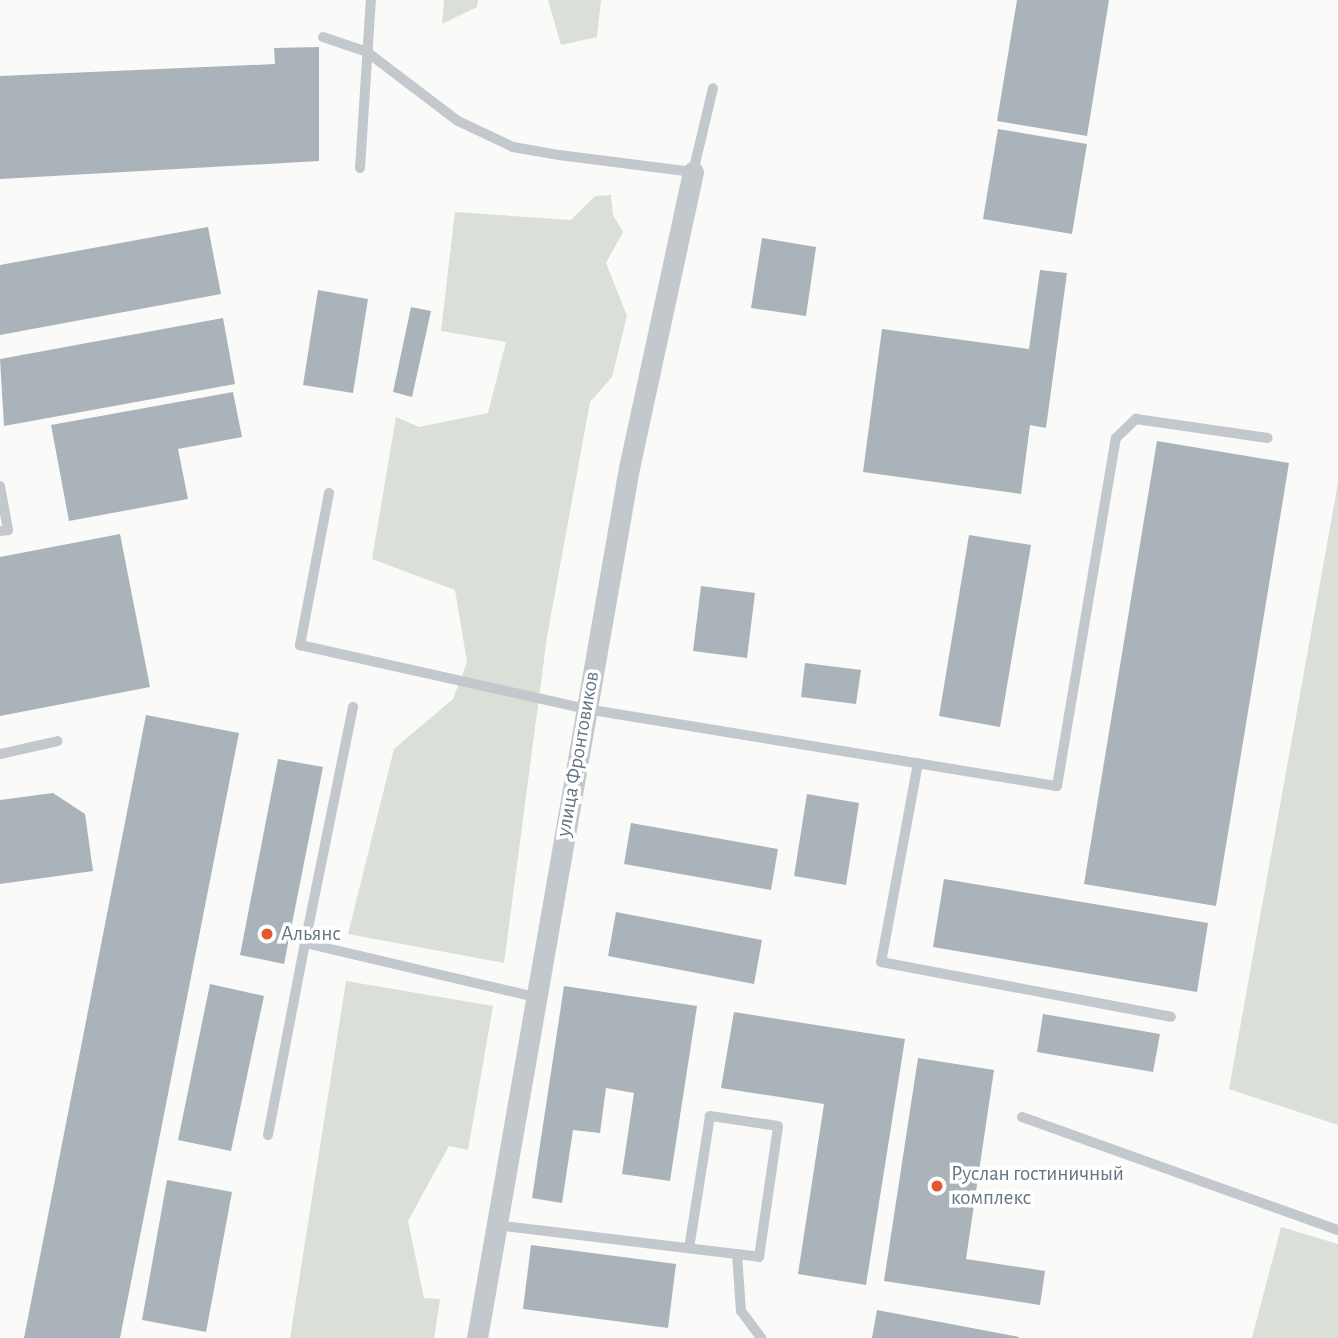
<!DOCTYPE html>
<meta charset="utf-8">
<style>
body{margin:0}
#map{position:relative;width:1338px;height:1338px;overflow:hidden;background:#fafaf8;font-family:"Alegreya Sans",sans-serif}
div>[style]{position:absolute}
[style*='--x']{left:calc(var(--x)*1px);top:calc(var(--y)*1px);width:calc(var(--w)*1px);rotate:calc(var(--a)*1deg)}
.green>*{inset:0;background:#dadfd7}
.building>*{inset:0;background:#aab3b9}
.service>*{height:10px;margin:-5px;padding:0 5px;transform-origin:5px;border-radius:5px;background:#c3c8cc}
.minor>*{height:21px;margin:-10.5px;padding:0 10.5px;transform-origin:10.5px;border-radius:10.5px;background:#c3c8cc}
.dots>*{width:19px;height:19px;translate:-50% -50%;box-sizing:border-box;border:4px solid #fff;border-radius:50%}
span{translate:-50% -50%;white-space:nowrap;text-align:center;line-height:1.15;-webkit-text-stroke:7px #fff;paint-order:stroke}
.street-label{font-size:21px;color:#657683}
.poi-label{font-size:21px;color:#657683}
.left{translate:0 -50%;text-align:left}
</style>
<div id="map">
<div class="green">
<div style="clip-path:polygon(444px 0,478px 0,477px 7px,442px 24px)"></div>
<div style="clip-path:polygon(548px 0,601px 0,597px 37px,561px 45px)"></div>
<div style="clip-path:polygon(611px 195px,613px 215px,623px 232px,606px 263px,627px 316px,612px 377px,590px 402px,547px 637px,504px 963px,348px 934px,394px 749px,453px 699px,467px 662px,455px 590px,372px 559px,396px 417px,419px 427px,488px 413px,506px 342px,441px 331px,455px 212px,571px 220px,595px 196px)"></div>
<div style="clip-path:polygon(1338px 483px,1338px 1125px,1229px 1089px)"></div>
<div style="clip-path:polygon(346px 981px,493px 1006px,468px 1150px,449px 1146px,408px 1221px,424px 1298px,440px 1299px,434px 1338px,290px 1338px)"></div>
<div style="clip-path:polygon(1281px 1227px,1338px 1244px,1338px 1338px,1252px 1338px)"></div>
</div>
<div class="building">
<div style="clip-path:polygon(1017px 0,1109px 0,1087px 136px,997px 121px)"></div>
<div style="clip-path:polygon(319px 47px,319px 161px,0 179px,0 76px,275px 64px,274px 48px)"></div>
<div style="clip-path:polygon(998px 129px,1087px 144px,1072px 234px,983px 219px)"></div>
<div style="clip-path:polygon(208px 227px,221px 294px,0 335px,0 265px)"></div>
<div style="clip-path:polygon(762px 238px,816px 247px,806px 316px,751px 308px)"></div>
<div style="clip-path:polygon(1040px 270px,1067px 273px,1046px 428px,1030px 425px,1021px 494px,863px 472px,882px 329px,1029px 349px)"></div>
<div style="clip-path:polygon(318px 290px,368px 299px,353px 393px,303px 385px)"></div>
<div style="clip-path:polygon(411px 307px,431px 311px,412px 397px,393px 392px)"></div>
<div style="clip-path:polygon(223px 318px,235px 384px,4px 426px,0 359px)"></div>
<div style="clip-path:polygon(233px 392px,242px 437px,178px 449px,188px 499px,69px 521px,51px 425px)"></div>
<div style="clip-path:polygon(1157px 441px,1289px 463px,1216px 906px,1084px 884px)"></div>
<div style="clip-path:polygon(120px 534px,150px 687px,0 716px,0 557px)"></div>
<div style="clip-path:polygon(969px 535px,1031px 545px,1000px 727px,939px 716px)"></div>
<div style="clip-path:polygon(701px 586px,755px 593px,747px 658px,693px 651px)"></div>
<div style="clip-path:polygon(805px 663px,861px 670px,856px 704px,801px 697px)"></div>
<div style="clip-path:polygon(146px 715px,239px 733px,120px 1338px,24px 1338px)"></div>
<div style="clip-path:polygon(278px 759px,323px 767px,284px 964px,240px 955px)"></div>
<div style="clip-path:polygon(53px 793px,85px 814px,93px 871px,0 884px,0 800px)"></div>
<div style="clip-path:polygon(807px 794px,859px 803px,846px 885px,794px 876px)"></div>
<div style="clip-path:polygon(631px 823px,778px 849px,771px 890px,624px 864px)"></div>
<div style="clip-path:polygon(944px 879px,1208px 923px,1197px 992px,933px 947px)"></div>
<div style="clip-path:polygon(616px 912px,762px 940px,754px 984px,608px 956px)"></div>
<div style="clip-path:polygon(210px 984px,264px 996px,231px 1151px,178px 1140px)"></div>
<div style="clip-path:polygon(564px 986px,697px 1006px,670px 1181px,622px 1174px,634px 1093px,606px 1088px,600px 1133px,573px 1130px,562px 1203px,532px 1198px)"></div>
<div style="clip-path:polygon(734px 1012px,905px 1039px,866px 1285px,798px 1274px,824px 1104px,721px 1088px)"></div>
<div style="clip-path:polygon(1043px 1014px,1160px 1034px,1153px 1072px,1037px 1052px)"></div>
<div style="clip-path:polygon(918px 1058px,994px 1070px,966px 1259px,1045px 1271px,1040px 1305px,884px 1281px)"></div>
<div style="clip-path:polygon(167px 1180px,232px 1192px,206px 1332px,142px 1320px)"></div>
<div style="clip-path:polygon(531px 1245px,676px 1264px,668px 1328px,523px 1309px)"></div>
<div style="clip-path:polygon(877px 1310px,1019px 1337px,1019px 1338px,872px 1338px)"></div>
</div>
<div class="service">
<div style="--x:323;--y:37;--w:46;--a:18.8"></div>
<div style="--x:367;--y:52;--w:114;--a:37.2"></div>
<div style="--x:458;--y:121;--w:61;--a:25.3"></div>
<div style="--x:513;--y:147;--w:47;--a:9.9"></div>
<div style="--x:559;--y:155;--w:135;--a:7.2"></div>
<div style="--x:693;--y:172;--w:86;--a:-76.6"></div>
<div style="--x:360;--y:168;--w:168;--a:-86.3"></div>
<div style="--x:0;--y:486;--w:45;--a:79.7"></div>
<div style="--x:8;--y:530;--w:8;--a:173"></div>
<div style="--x:329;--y:493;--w:155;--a:100.8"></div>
<div style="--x:300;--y:645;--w:293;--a:12.6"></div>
<div style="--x:586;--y:709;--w:477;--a:9.3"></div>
<div style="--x:1057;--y:786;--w:353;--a:-80.4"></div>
<div style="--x:1116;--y:438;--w:28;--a:-44"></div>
<div style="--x:1136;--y:419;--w:133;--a:8.2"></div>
<div style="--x:0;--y:754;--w:59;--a:-12.6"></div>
<div style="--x:918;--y:763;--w:202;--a:100.5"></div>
<div style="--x:881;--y:962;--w:295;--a:10.7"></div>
<div style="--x:305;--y:943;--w:241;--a:-78.5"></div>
<div style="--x:1022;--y:1117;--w:336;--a:19.7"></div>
<div style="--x:268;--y:1135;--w:196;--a:-79.1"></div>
<div style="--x:305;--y:943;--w:236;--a:13.2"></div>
<div style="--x:496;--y:1225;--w:265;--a:6.9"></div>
<div style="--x:759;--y:1257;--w:132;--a:-81.7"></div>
<div style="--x:778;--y:1126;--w:69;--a:-171.6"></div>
<div style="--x:710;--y:1116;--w:134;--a:99"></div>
<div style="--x:737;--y:1254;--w:57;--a:86"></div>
<div style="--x:741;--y:1311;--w:34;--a:53"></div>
</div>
<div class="minor">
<div style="--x:477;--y:1338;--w:883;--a:-80.09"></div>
<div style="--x:629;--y:468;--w:303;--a:-77.8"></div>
</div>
<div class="dots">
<div style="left:267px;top:934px;background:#e4572e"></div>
<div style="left:937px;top:1186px;background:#e4572e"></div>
</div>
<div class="street-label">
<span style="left:578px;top:754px;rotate:-80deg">улица Фронтовиков</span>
</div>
<div class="poi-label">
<span class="left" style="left:281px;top:934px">Альянс</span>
<span class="left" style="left:951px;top:1186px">Руслан гостиничный<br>комплекс</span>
</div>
</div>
